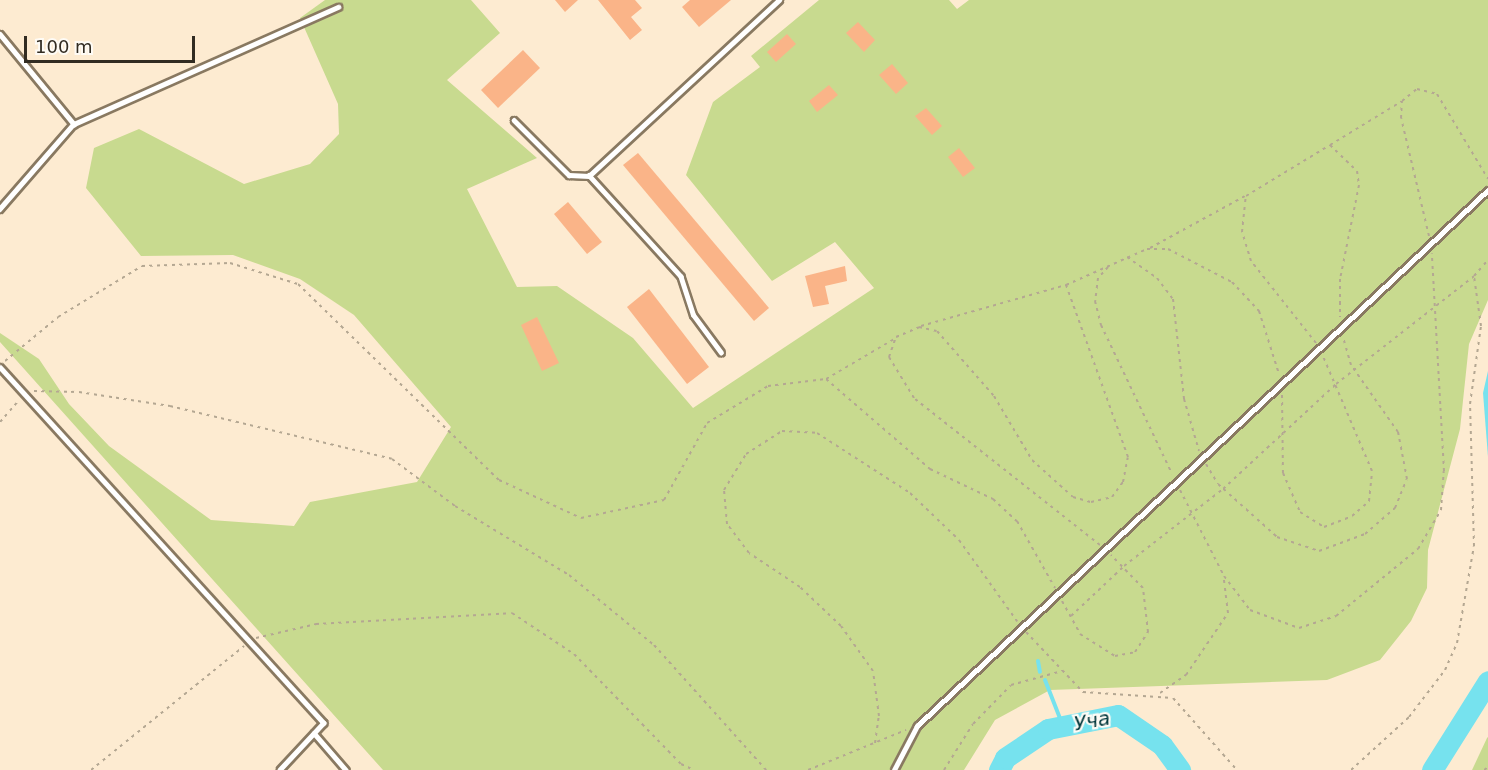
<!DOCTYPE html>
<meta charset="utf-8">
<style>
body{margin:0}
#map{position:relative;width:1488px;height:770px;overflow:hidden;background:#fdebd1;font-family:"DejaVu Sans",sans-serif}
div>[style]{position:absolute}
[style*='--x']{left:calc(var(--x)*1px);top:calc(var(--y)*1px);width:calc(var(--w)*1px);rotate:calc(var(--a)*1deg)}
.green>*{inset:0;background:#c8da8f}
.water>*{inset:0;background:#76e2ee}
.stream>*{height:4px;margin:-2px;padding:0 2px;transform-origin:2px;border-radius:2px;background:#76e2ee}
.river>*{height:21px;margin:-10.5px;padding:0 10.5px;transform-origin:10.5px;border-radius:10.5px;background:#76e2ee}
.building>*{inset:0;background:#fab488}
.path>*{height:2px;margin-top:-1px;transform-origin:0;background:repeating-linear-gradient(90deg,#b4a792 0 3px,transparent 0 7.5px)}
.roads{filter:drop-shadow(2px 0 #897961) drop-shadow(-2px 0 #897961) drop-shadow(0 2px #897961) drop-shadow(0 -2px #897961)}
.lane>*{height:4.5px;margin:-2.25px;padding:0 2.25px;transform-origin:2.25px;border-radius:2.25px;background:#fff}
span{translate:-50% -50%;white-space:nowrap;text-align:center;line-height:1.15;-webkit-text-stroke:4.5px #fefbf5;paint-order:stroke}
.water-label{font-size:20px;color:#00373c;font-style:italic}
.scale{position:absolute;left:24px;top:36px;width:171px;height:27px;box-sizing:border-box;border:3px solid #322c22;border-top:0;padding-left:8px;font-size:18px;line-height:21px;white-space:nowrap;color:#322c22;-webkit-text-stroke:4px #fefbf5;paint-order:stroke}
</style>
<div id="map">
<div class="green">
<div style="clip-path:polygon(325px 0,471px 0,500px 33px,447px 80px,537px 158px,467px 189px,517px 287px,557px 286px,633px 338px,693px 408px,874px 288px,835px 242px,772px 281px,686px 175px,713px 102px,760px 67px,751px 56px,819px 0,949px 0,957px 9px,969px 0,1488px 0,1488px 300px,1469px 344px,1460px 429px,1428px 550px,1427px 588px,1411px 621px,1380px 660px,1327px 680px,1050px 690px,995px 720px,964px 770px,383px 770px,0 342px,0 333px,39px 359px,69px 404px,109px 446px,211px 520px,294px 526px,310px 502px,417px 482px,451px 427px,354px 315px,300px 279px,233px 255px,141px 256px,86px 188px,94px 148px,139px 129px,244px 184px,310px 164px,339px 134px,338px 104px,300px 18px)"></div>
<div style="clip-path:polygon(1488px 737px,1488px 770px,1472px 770px,1487px 738px)"></div>
</div>
<div class="water">
<div style="clip-path:polygon(1488px 371px,1488px 457px,1483px 393px)"></div>
</div>
<div class="stream">
<div style="--x:1038;--y:661;--w:11;--a:80"></div>
<div style="--x:1045;--y:680;--w:49;--a:68.6"></div>
</div>
<div class="river">
<div style="--x:999;--y:770;--w:13;--a:-63"></div>
<div style="--x:1005;--y:758;--w:52;--a:-34"></div>
<div style="--x:1048;--y:729;--w:71;--a:-11.3"></div>
<div style="--x:1118;--y:715;--w:53;--a:34.3"></div>
<div style="--x:1162;--y:745;--w:31;--a:54"></div>
<div style="--x:1432;--y:770;--w:105;--a:-57.8"></div>
</div>
<div class="building">
<div style="clip-path:polygon(555px 0,578px 0,565px 12px)"></div>
<div style="clip-path:polygon(598px 0,635px 0,642px 8px,631px 17px,642px 30px,630px 40px)"></div>
<div style="clip-path:polygon(690px 0,731px 0,699px 27px,682px 7px)"></div>
<div style="clip-path:polygon(858px 22px,875px 40px,864px 52px,846px 33px)"></div>
<div style="clip-path:polygon(787px 34px,796px 44px,776px 62px,767px 52px)"></div>
<div style="clip-path:polygon(523px 50px,540px 68px,498px 108px,481px 90px)"></div>
<div style="clip-path:polygon(892px 64px,908px 83px,896px 94px,879px 75px)"></div>
<div style="clip-path:polygon(829px 85px,838px 95px,817px 112px,809px 101px)"></div>
<div style="clip-path:polygon(926px 108px,942px 126px,932px 135px,915px 116px)"></div>
<div style="clip-path:polygon(959px 148px,975px 168px,963px 177px,948px 157px)"></div>
<div style="clip-path:polygon(638px 153px,769px 308px,754px 321px,623px 165px)"></div>
<div style="clip-path:polygon(568px 202px,602px 242px,587px 254px,554px 214px)"></div>
<div style="clip-path:polygon(845px 266px,847px 281px,825px 286px,829px 304px,813px 307px,805px 276px)"></div>
<div style="clip-path:polygon(649px 289px,709px 367px,687px 384px,627px 307px)"></div>
<div style="clip-path:polygon(537px 317px,559px 363px,542px 371px,521px 325px)"></div>
</div>
<div class="path">
<div style="--x:1330;--y:145;--w:84;--a:-31.4"></div>
<div style="--x:1429;--y:236;--w:121;--a:-103.3"></div>
<div style="--x:1401;--y:118;--w:17;--a:-87"></div>
<div style="--x:1402;--y:101;--w:19;--a:-39"></div>
<div style="--x:1417;--y:89;--w:21;--a:14"></div>
<div style="--x:1437;--y:94;--w:99;--a:59"></div>
<div style="--x:1150;--y:248;--w:108;--a:-28.7"></div>
<div style="--x:1127;--y:257;--w:37;--a:35"></div>
<div style="--x:1157;--y:278;--w:26;--a:53"></div>
<div style="--x:1173;--y:299;--w:101;--a:83.7"></div>
<div style="--x:1184;--y:399;--w:54;--a:73.9"></div>
<div style="--x:1108;--y:267;--w:15;--a:132"></div>
<div style="--x:1098;--y:278;--w:23;--a:97"></div>
<div style="--x:1095;--y:301;--w:25;--a:76"></div>
<div style="--x:1101;--y:325;--w:165;--a:64.5"></div>
<div style="--x:921;--y:326;--w:151;--a:-15.8"></div>
<div style="--x:1316;--y:343;--w:105;--a:-128.4"></div>
<div style="--x:1251;--y:261;--w:30;--a:-107"></div>
<div style="--x:1242;--y:232;--w:36;--a:-84"></div>
<div style="--x:1246;--y:196;--w:98;--a:-31.3"></div>
<div style="--x:1330;--y:145;--w:37;--a:44"></div>
<div style="--x:1357;--y:171;--w:14;--a:82"></div>
<div style="--x:1359;--y:185;--w:96;--a:101.4"></div>
<div style="--x:1340;--y:279;--w:38;--a:90"></div>
<div style="--x:5;--y:361;--w:69;--a:-39.7"></div>
<div style="--x:58;--y:317;--w:98;--a:-31.3"></div>
<div style="--x:142;--y:266;--w:88;--a:-2"></div>
<div style="--x:230;--y:263;--w:71;--a:17.2"></div>
<div style="--x:298;--y:284;--w:281;--a:44.3"></div>
<div style="--x:499;--y:480;--w:90;--a:24.9"></div>
<div style="--x:581;--y:518;--w:85;--a:-12.2"></div>
<div style="--x:664;--y:500;--w:88;--a:-60.8"></div>
<div style="--x:707;--y:423;--w:71;--a:-31.2"></div>
<div style="--x:768;--y:386;--w:58;--a:-6.9"></div>
<div style="--x:826;--y:379;--w:138;--a:40.9"></div>
<div style="--x:930;--y:469;--w:70;--a:25.5"></div>
<div style="--x:993;--y:499;--w:33;--a:43"></div>
<div style="--x:1017;--y:521;--w:77;--a:60.4"></div>
<div style="--x:826;--y:379;--w:81;--a:-30.4"></div>
<div style="--x:34;--y:391;--w:45;--a:1.3"></div>
<div style="--x:79;--y:392;--w:92;--a:8.7"></div>
<div style="--x:170;--y:406;--w:228;--a:13.4"></div>
<div style="--x:392;--y:459;--w:79;--a:36.7"></div>
<div style="--x:455;--y:506;--w:133;--a:31.2"></div>
<div style="--x:569;--y:575;--w:110;--a:39.5"></div>
<div style="--x:654;--y:645;--w:168;--a:48.1"></div>
<div style="--x:1282;--y:395;--w:78;--a:89.3"></div>
<div style="--x:1283;--y:473;--w:43;--a:66.4"></div>
<div style="--x:1300;--y:512;--w:28;--a:32"></div>
<div style="--x:1324;--y:527;--w:30;--a:-21"></div>
<div style="--x:1352;--y:516;--w:23;--a:-41"></div>
<div style="--x:1369;--y:501;--w:30;--a:-84"></div>
<div style="--x:1372;--y:471;--w:125;--a:-113.1"></div>
<div style="--x:0;--y:422;--w:29;--a:-49"></div>
<div style="--x:1206;--y:464;--w:23;--a:59"></div>
<div style="--x:1218;--y:484;--w:79;--a:41.9"></div>
<div style="--x:1277;--y:537;--w:44;--a:18.4"></div>
<div style="--x:1319;--y:551;--w:49;--a:-20.3"></div>
<div style="--x:1365;--y:534;--w:40;--a:-41"></div>
<div style="--x:1395;--y:508;--w:31;--a:-68"></div>
<div style="--x:1407;--y:479;--w:48;--a:-100.8"></div>
<div style="--x:1398;--y:432;--w:82;--a:-125"></div>
<div style="--x:1351;--y:365;--w:29;--a:-106"></div>
<div style="--x:1180;--y:490;--w:97;--a:62.9"></div>
<div style="--x:1224;--y:576;--w:43;--a:52.6"></div>
<div style="--x:1250;--y:610;--w:52;--a:20.2"></div>
<div style="--x:1299;--y:628;--w:39;--a:-18"></div>
<div style="--x:1336;--y:616;--w:106;--a:-39.3"></div>
<div style="--x:1418;--y:549;--w:45;--a:-59.5"></div>
<div style="--x:1441;--y:510;--w:39;--a:-86"></div>
<div style="--x:1444;--y:471;--w:218;--a:-93.2"></div>
<div style="--x:1100;--y:545;--w:237;--a:-141.7"></div>
<div style="--x:914;--y:398;--w:48;--a:-121.4"></div>
<div style="--x:889;--y:357;--w:21;--a:-71"></div>
<div style="--x:896;--y:337;--w:25;--a:-23"></div>
<div style="--x:919;--y:327;--w:18;--a:13"></div>
<div style="--x:937;--y:331;--w:86;--a:48.8"></div>
<div style="--x:994;--y:396;--w:74;--a:59.3"></div>
<div style="--x:1032;--y:460;--w:55;--a:42.1"></div>
<div style="--x:1073;--y:497;--w:19;--a:16"></div>
<div style="--x:1091;--y:502;--w:22;--a:-13"></div>
<div style="--x:1112;--y:497;--w:19;--a:-54"></div>
<div style="--x:1123;--y:482;--w:25;--a:-79"></div>
<div style="--x:1128;--y:457;--w:183;--a:-109.8"></div>
<div style="--x:1066;--y:285;--w:89;--a:-24"></div>
<div style="--x:1147;--y:249;--w:21;--a:0"></div>
<div style="--x:1168;--y:249;--w:72;--a:27.3"></div>
<div style="--x:1232;--y:282;--w:40;--a:47"></div>
<div style="--x:1259;--y:311;--w:66;--a:72.4"></div>
<div style="--x:1062;--y:601;--w:38;--a:61"></div>
<div style="--x:1080;--y:634;--w:41;--a:32.2"></div>
<div style="--x:1115;--y:656;--w:20;--a:-11"></div>
<div style="--x:1135;--y:652;--w:24;--a:-57"></div>
<div style="--x:1148;--y:632;--w:44;--a:-96.5"></div>
<div style="--x:1143;--y:588;--w:46;--a:-134.1"></div>
<div style="--x:1071;--y:616;--w:73;--a:-43.3"></div>
<div style="--x:1124;--y:566;--w:125;--a:-37.9"></div>
<div style="--x:1223;--y:489;--w:154;--a:-42.9"></div>
<div style="--x:1336;--y:384;--w:175;--a:-38"></div>
<div style="--x:1026;--y:632;--w:83;--a:46.5"></div>
<div style="--x:1083;--y:692;--w:90;--a:3.8"></div>
<div style="--x:1173;--y:698;--w:96;--a:48.4"></div>
<div style="--x:256;--y:638;--w:62;--a:-13.1"></div>
<div style="--x:316;--y:624;--w:196;--a:-3.2"></div>
<div style="--x:512;--y:613;--w:74;--a:33.5"></div>
<div style="--x:574;--y:654;--w:153;--a:45.8"></div>
<div style="--x:681;--y:764;--w:14;--a:25"></div>
<div style="--x:1160;--y:693;--w:32;--a:-35"></div>
<div style="--x:1186;--y:675;--w:75;--a:-55.9"></div>
<div style="--x:1228;--y:613;--w:34;--a:-97"></div>
<div style="--x:875;--y:743;--w:27;--a:-82"></div>
<div style="--x:879;--y:716;--w:45;--a:-97.6"></div>
<div style="--x:873;--y:671;--w:55;--a:-125.4"></div>
<div style="--x:841;--y:626;--w:57;--a:-136.4"></div>
<div style="--x:800;--y:587;--w:61;--a:-146.3"></div>
<div style="--x:749;--y:553;--w:36;--a:-127"></div>
<div style="--x:727;--y:524;--w:34;--a:-95"></div>
<div style="--x:724;--y:490;--w:42;--a:-58.6"></div>
<div style="--x:746;--y:454;--w:43;--a:-32.6"></div>
<div style="--x:782;--y:431;--w:35;--a:3"></div>
<div style="--x:817;--y:433;--w:111;--a:32.8"></div>
<div style="--x:910;--y:493;--w:68;--a:43.8"></div>
<div style="--x:959;--y:540;--w:100;--a:54.4"></div>
<div style="--x:91;--y:770;--w:197;--a:-39"></div>
<div style="--x:808;--y:770;--w:106;--a:-22.2"></div>
<div style="--x:944;--y:770;--w:54;--a:-57.8"></div>
<div style="--x:973;--y:724;--w:54;--a:-45.7"></div>
<div style="--x:1011;--y:685;--w:53;--a:-15.4"></div>
<div style="--x:1351;--y:770;--w:79;--a:-42.4"></div>
<div style="--x:1409;--y:717;--w:59;--a:-52.5"></div>
<div style="--x:1445;--y:670;--w:30;--a:-66"></div>
<div style="--x:1457;--y:643;--w:98;--a:-80.1"></div>
<div style="--x:1474;--y:546;--w:142;--a:-91.6"></div>
<div style="--x:1470;--y:404;--w:79;--a:-82"></div>
<div style="--x:1481;--y:326;--w:50;--a:-98"></div>
<div style="--x:1474;--y:276;--w:21;--a:-49"></div>
<div style="--x:1484;--y:770;--w:5;--a:-37"></div>
</div>
<div class="roads">
<div class="lane">
<div style="--x:0;--y:34;--w:117;--a:50.6"></div>
<div style="--x:74;--y:124;--w:113;--a:131"></div>
<div style="--x:514;--y:120;--w:78;--a:45"></div>
<div style="--x:569;--y:175;--w:20;--a:3"></div>
<div style="--x:74;--y:124;--w:289;--a:-23.9"></div>
<div style="--x:721;--y:353;--w:47;--a:-126.4"></div>
<div style="--x:693;--y:315;--w:40;--a:-108"></div>
<div style="--x:681;--y:277;--w:137;--a:-132.3"></div>
<div style="--x:589;--y:176;--w:259;--a:-42.8"></div>
<div style="--x:0;--y:367;--w:481;--a:47.7"></div>
<div style="--x:324;--y:723;--w:64;--a:133.1"></div>
<div style="--x:314;--y:733;--w:49;--a:49.1"></div>
<div style="--x:894;--y:770;--w:50;--a:-62.4"></div>
<div style="--x:917;--y:726;--w:783;--a:-43.19"></div>
</div>
</div>
<div class="water-label">
<span style="left:1092px;top:721px;rotate:-10deg">Уча</span>
</div>
<div class="scale">100 m</div>
</div>
